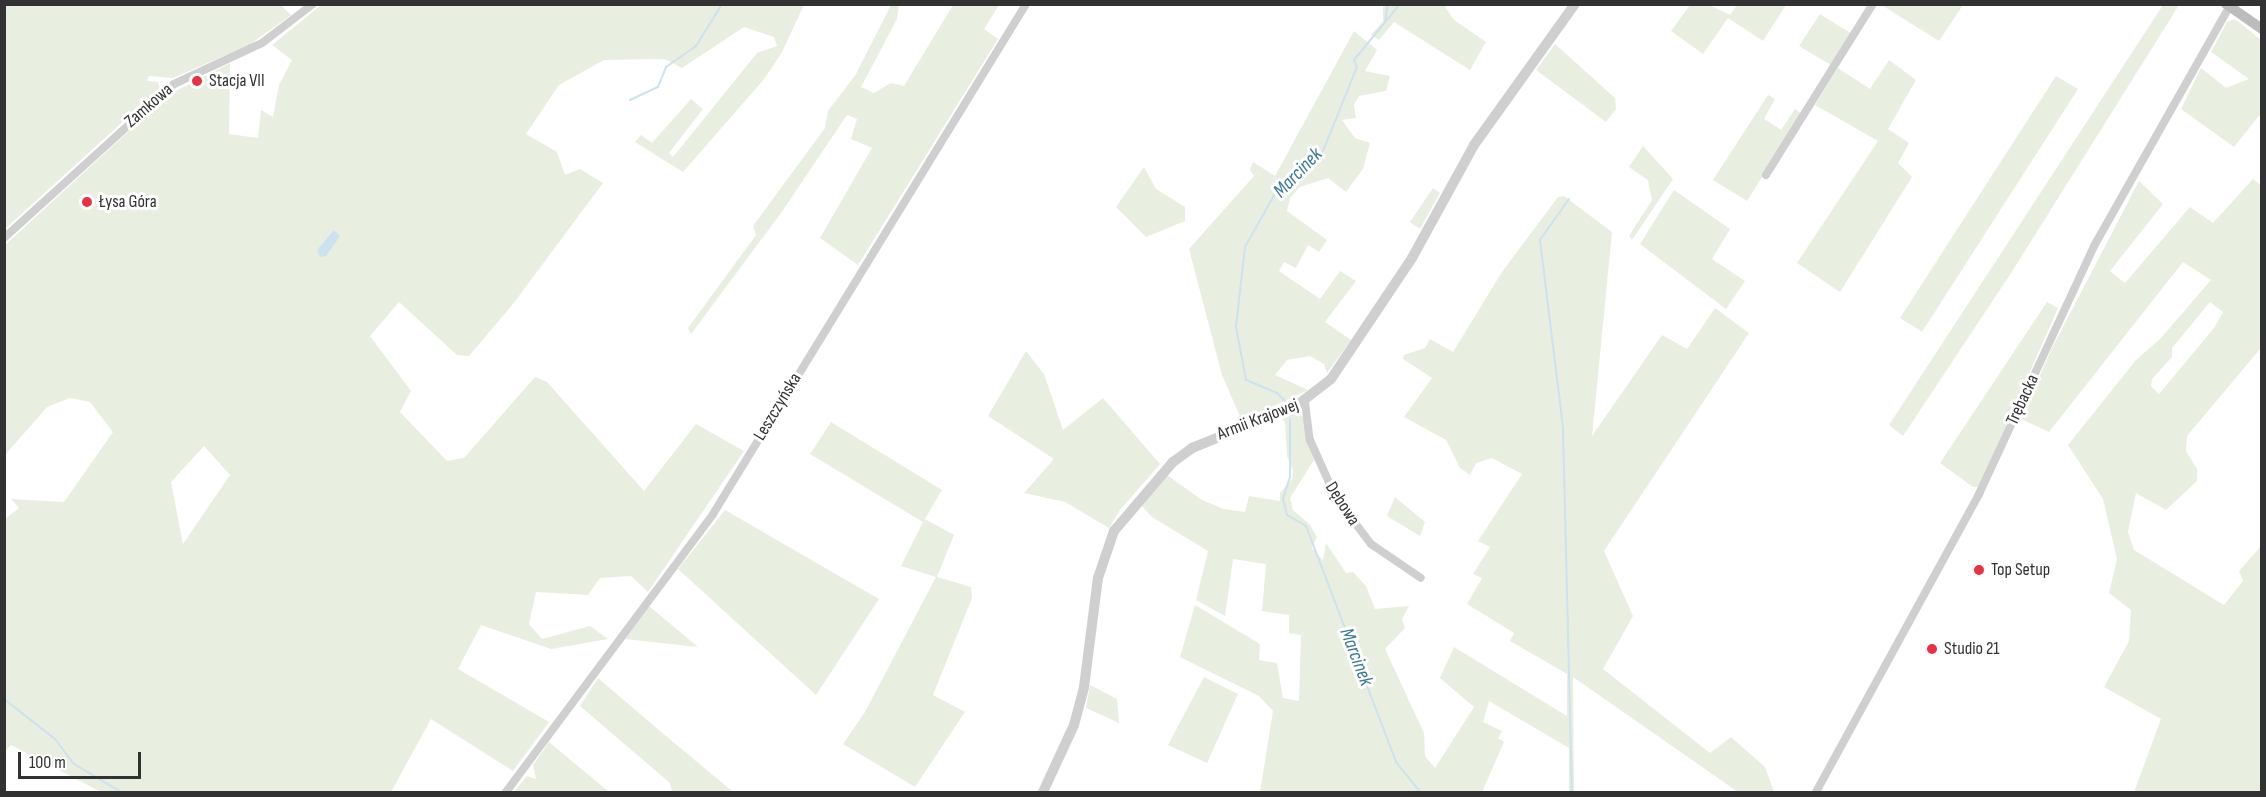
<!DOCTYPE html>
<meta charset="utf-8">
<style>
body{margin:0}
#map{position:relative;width:2266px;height:797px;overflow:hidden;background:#fff;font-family:"Sofia Sans Condensed",sans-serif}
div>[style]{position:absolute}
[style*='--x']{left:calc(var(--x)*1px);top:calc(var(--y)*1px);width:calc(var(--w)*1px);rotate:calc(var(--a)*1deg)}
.green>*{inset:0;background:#e8efe0}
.water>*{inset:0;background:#cce2ef}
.stream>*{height:2px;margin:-1px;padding:0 1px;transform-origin:1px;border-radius:1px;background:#cce2ef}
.minor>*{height:8px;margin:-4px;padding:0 4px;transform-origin:4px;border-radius:4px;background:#cfcfcf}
.tertiary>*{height:10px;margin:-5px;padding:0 5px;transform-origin:5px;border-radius:5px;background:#cfcfcf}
.secondary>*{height:10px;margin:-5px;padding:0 5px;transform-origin:5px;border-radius:5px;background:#bcbcbc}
.dots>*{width:16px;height:16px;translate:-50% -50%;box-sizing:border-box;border:3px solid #fff;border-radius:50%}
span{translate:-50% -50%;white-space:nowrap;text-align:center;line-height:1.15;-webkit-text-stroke:6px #fff;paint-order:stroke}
.poi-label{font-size:18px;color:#323232}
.left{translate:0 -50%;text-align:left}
.street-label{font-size:18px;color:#323232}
.water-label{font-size:20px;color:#3a7899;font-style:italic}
.frame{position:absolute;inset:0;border:6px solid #323232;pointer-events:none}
.scale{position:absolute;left:18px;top:752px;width:123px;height:27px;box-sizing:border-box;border:3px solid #323232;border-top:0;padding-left:8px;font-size:18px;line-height:21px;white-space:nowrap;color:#323232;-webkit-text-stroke:4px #fff;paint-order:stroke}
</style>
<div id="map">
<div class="green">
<div style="clip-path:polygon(280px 4px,291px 15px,249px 45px,173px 78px,149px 76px,147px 81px,158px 82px,160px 88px,5px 229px,5px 5px)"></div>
<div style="clip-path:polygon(1880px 4px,1963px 4px,1963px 5px,1939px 41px)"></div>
<div style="clip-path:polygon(evenodd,321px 5px,804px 5px,782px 52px,765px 78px,683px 172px,635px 142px,641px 135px,652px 143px,691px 99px,703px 109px,669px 153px,673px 157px,757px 53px,777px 46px,774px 37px,744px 27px,682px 68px,665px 59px,604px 60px,559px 85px,526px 134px,557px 152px,565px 175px,580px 169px,603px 183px,513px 304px,469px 356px,457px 355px,399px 302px,370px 336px,411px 391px,400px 412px,447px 461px,464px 458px,535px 377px,547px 382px,644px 491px,696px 424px,744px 451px,648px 592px,631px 576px,600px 578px,588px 595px,536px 592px,529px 624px,542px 639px,590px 626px,608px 639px,551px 649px,481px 625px,458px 669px,549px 722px,513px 771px,431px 719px,391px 792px,101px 792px,11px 745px,5px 751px,5px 519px,19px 508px,11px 499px,64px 502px,113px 432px,90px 402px,70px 398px,47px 407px,5px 455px,5px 245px,168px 95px,230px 63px,229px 134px,258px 138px,261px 110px,273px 117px,279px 85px,292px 60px,272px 45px,321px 5px,204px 446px,230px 475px,183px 544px,171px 482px,204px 446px)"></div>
<div style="clip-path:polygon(891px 5px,899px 5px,897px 19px,861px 87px,874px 93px,891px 83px,904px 86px,953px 5px,999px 5px,984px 29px,998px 39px,858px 265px,820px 238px,872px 148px,851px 139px,857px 119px,847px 115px,781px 213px,691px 334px,688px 328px,756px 235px,753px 226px,825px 128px,828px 111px,856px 74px)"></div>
<div style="clip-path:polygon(1383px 5px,1448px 5px,1445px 7px,1454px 20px,1486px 42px,1470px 70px,1394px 22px,1379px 40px,1371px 35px,1383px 21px)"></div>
<div style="clip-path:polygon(1690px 5px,1709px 5px,1730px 15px,1737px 5px,1786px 5px,1763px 41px,1728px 18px,1703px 54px,1671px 31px)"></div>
<div style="clip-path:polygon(2163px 5px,2179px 5px,2013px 270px,1903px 436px,1889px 425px)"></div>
<div style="clip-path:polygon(1820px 14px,1852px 34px,1831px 65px,1799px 46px)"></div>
<div style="clip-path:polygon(2235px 19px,2261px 40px,2262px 112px,2234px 147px,2181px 109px,2201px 68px,2226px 88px,2249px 79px,2211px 52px,2227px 22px)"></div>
<div style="clip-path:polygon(1354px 31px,1377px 50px,1365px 71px,1390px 76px,1386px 91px,1359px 96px,1354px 105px,1356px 118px,1342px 120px,1355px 138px,1370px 143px,1363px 169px,1346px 192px,1328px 178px,1300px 187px,1290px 198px,1287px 211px,1327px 240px,1319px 252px,1308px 245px,1296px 268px,1284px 262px,1279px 271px,1320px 299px,1340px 271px,1356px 281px,1325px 322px,1351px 340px,1327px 373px,1324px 364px,1310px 356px,1287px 360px,1275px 375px,1308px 390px,1242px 421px,1222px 375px,1189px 249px,1254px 176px,1250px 170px,1253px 162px,1275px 176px)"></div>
<div style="clip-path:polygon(1555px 44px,1615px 98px,1616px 109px,1606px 122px,1536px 70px)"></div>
<div style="clip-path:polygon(1889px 60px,1916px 80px,1888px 129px,1909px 143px,1898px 163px,1912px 177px,1840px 292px,1797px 263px,1878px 141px,1815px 105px,1838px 68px,1870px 89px)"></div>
<div style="clip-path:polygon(2056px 76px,2078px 89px,1922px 332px,1900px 318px)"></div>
<div style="clip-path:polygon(1768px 95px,1775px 99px,1764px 119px,1781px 130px,1795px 109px,1802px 114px,1747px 201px,1713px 180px)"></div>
<div style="clip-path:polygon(1643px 146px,1673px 179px,1632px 240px,1629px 236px,1652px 200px,1648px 180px,1629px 167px)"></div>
<div style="clip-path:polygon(1144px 167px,1156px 189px,1185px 207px,1185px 221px,1146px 237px,1116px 207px)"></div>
<div style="clip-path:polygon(evenodd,2253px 179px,2262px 186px,2260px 349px,2187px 436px,2186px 451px,2197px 469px,2197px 481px,2166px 510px,2136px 493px,2128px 532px,2134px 550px,2224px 605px,2243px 581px,2239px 571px,2261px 546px,2261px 792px,2134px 792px,2161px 719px,2104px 687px,2129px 641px,2131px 610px,2109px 593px,2117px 559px,2103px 499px,2068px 445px,2136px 360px,2160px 339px,2211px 280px,2183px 262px,2049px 432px,2021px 419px,2051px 350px,2139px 181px,2163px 204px,2110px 271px,2125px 283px,2190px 207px,2213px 223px,2253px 179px,2210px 302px,2223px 312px,2214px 328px,2159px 394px,2151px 386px,2152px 379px,2172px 357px,2172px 348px,2210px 302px)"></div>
<div style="clip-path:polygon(1433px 188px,1440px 193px,1420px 229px,1410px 222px)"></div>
<div style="clip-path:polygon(1674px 190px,1730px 229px,1712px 259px,1745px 281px,1726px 309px,1640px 244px)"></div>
<div style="clip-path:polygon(1564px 196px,1612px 232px,1592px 436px,1662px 335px,1687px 349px,1715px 308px,1749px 333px,1604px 551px,1633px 616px,1603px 669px,1710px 753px,1731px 737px,1765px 767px,1774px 792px,1738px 792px,1573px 677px,1574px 792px,1569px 792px,1569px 748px,1489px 701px,1483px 722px,1502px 731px,1498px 738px,1504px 742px,1482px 792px,1260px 792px,1273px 711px,1259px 696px,1180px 657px,1195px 605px,1260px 644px,1259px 660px,1277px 663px,1283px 698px,1299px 701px,1301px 635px,1289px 633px,1289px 615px,1262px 611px,1266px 564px,1233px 559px,1225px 616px,1196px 600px,1208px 551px,1152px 517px,1140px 504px,1167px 475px,1202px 500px,1224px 509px,1245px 512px,1249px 496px,1280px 501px,1280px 493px,1292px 479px,1293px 470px,1287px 456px,1285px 422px,1282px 419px,1297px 412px,1303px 417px,1314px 460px,1290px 498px,1293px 510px,1310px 525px,1317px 537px,1312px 548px,1323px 560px,1326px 543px,1346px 573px,1353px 572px,1366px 586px,1375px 609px,1409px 606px,1402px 619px,1405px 628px,1385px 649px,1424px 733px,1425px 756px,1435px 768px,1474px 707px,1440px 678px,1454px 647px,1567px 716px,1567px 674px,1510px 641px,1514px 633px,1467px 604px,1482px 578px,1473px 574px,1490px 547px,1478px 541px,1522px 474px,1492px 458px,1476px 463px,1470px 475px,1460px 468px,1446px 440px,1404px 417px,1432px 378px,1403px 359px,1404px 355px,1425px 348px,1430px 339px,1453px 352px,1502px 272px,1558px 197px)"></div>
<div style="clip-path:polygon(2047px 302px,2058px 308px,1979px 487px,1973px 487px,1940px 463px)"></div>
<div style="clip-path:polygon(1026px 351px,1044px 374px,1063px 430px,1103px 398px,1160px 464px,1120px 510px,1109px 528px,1065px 502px,1024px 493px,1054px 459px,988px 416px)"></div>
<div style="clip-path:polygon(831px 422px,942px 490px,925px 519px,954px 535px,937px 577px,971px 587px,972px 598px,933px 695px,965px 712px,915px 787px,843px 744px,865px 712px,936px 577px,901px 566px,923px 522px,810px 454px)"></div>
<div style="clip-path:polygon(1395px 497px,1425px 522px,1420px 536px,1387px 516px)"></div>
<div style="clip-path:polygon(725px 510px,879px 599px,816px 695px,678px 569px)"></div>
<div style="clip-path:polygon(649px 606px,698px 647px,625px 639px)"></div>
<div style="clip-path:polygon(1204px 677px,1238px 694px,1207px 763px,1168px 745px)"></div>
<div style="clip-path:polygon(598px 678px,647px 720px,733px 792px,672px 792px,670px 783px,580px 706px)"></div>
<div style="clip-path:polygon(1090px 685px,1117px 699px,1119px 723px,1086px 708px)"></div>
<div style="clip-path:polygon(549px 742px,609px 792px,514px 792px,527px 776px,536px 779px,533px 765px)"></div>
</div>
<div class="water">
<div style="clip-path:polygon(334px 230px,340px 236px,326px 256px,320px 257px,317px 250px)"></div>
</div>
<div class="stream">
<div style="--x:1385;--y:22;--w:18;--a:-81"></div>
<div style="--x:630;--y:100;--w:31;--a:-25"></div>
<div style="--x:658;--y:87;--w:22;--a:-68"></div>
<div style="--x:666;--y:67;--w:37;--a:-35"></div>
<div style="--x:696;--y:46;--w:49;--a:-58.2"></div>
<div style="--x:1569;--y:199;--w:50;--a:125.3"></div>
<div style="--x:1540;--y:240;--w:189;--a:83"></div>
<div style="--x:1563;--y:428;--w:364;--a:88.6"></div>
<div style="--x:1288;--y:404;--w:16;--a:-135"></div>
<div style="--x:1277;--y:393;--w:34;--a:-157"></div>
<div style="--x:1246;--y:380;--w:54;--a:-100.7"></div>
<div style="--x:1236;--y:327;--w:81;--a:-83.6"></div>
<div style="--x:1245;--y:247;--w:63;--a:-60.6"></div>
<div style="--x:1276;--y:192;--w:58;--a:-38.7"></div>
<div style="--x:1321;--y:156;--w:96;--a:-68"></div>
<div style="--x:1357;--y:67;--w:8;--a:-113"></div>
<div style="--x:1354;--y:60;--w:72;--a:-50.6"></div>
<div style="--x:1290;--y:419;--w:58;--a:90"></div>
<div style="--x:1290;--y:477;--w:23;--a:108"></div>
<div style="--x:1283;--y:499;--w:16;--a:76"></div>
<div style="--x:1287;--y:515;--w:22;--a:30"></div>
<div style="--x:1306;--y:526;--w:253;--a:69.1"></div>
<div style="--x:1396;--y:762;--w:38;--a:51"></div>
<div style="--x:4;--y:699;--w:65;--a:38.1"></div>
<div style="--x:55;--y:739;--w:31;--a:53"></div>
<div style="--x:74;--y:764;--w:55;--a:30.8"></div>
</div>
<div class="minor">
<div style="--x:1766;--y:175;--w:202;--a:-58"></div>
<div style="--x:4;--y:238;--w:229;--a:-42.2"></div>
<div style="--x:174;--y:84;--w:97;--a:-25"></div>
<div style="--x:262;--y:43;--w:64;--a:-37.4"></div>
<div style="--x:1305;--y:402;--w:38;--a:83"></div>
<div style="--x:1310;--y:440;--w:64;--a:65.9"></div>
<div style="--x:1336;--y:498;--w:58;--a:52.7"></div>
<div style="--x:1371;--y:544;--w:60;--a:34.2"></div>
<div style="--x:506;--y:792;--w:347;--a:-53.3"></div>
<div style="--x:713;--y:514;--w:598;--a:-58.46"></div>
<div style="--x:1816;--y:792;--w:340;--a:-61.3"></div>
<div style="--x:1979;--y:494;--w:273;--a:-65.1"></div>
<div style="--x:2094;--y:246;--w:274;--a:-60.5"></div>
</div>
<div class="tertiary">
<div style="--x:1043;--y:792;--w:74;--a:-65.2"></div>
<div style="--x:1074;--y:725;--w:39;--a:-75"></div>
<div style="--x:1084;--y:687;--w:110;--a:-82.7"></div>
<div style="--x:1098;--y:578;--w:50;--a:-71.2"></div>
<div style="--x:1114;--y:531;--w:91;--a:-49.5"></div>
<div style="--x:1173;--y:462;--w:24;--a:-36"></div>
<div style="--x:1192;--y:448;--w:112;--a:-22"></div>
<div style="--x:1296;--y:406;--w:44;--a:-37.6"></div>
<div style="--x:1331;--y:379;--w:146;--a:-56.2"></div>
<div style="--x:1412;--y:258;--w:129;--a:-61.2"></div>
<div style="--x:1474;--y:145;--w:173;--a:-54.4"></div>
</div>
<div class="secondary">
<div style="--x:2226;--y:4;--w:44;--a:34.8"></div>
</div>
<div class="dots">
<div style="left:197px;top:81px;background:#ed2f44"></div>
<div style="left:87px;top:202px;background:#ed2f44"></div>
<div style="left:1979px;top:570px;background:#ed2f44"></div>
<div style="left:1932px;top:649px;background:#ed2f44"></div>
</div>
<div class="poi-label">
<span class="left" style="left:209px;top:81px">Stacja VII</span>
<span class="left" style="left:99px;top:202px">Łysa Góra</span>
<span class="left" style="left:1991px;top:570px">Top Setup</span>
<span class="left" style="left:1944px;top:649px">Studio 21</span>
</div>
<div class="street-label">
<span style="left:149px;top:106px;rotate:-41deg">Zamkowa</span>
<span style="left:2023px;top:400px;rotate:-65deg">Trębacka</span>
<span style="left:778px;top:407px;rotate:-59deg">Leszczyńska</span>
<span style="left:1258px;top:420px;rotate:-21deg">Armii Krajowej</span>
<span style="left:1342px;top:504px;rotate:57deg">Dębowa</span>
</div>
<div class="water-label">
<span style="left:1298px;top:173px;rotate:-46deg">Marcinek</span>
<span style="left:1356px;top:657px;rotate:69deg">Marcinek</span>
</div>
<div class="frame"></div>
<div class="scale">100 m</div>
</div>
